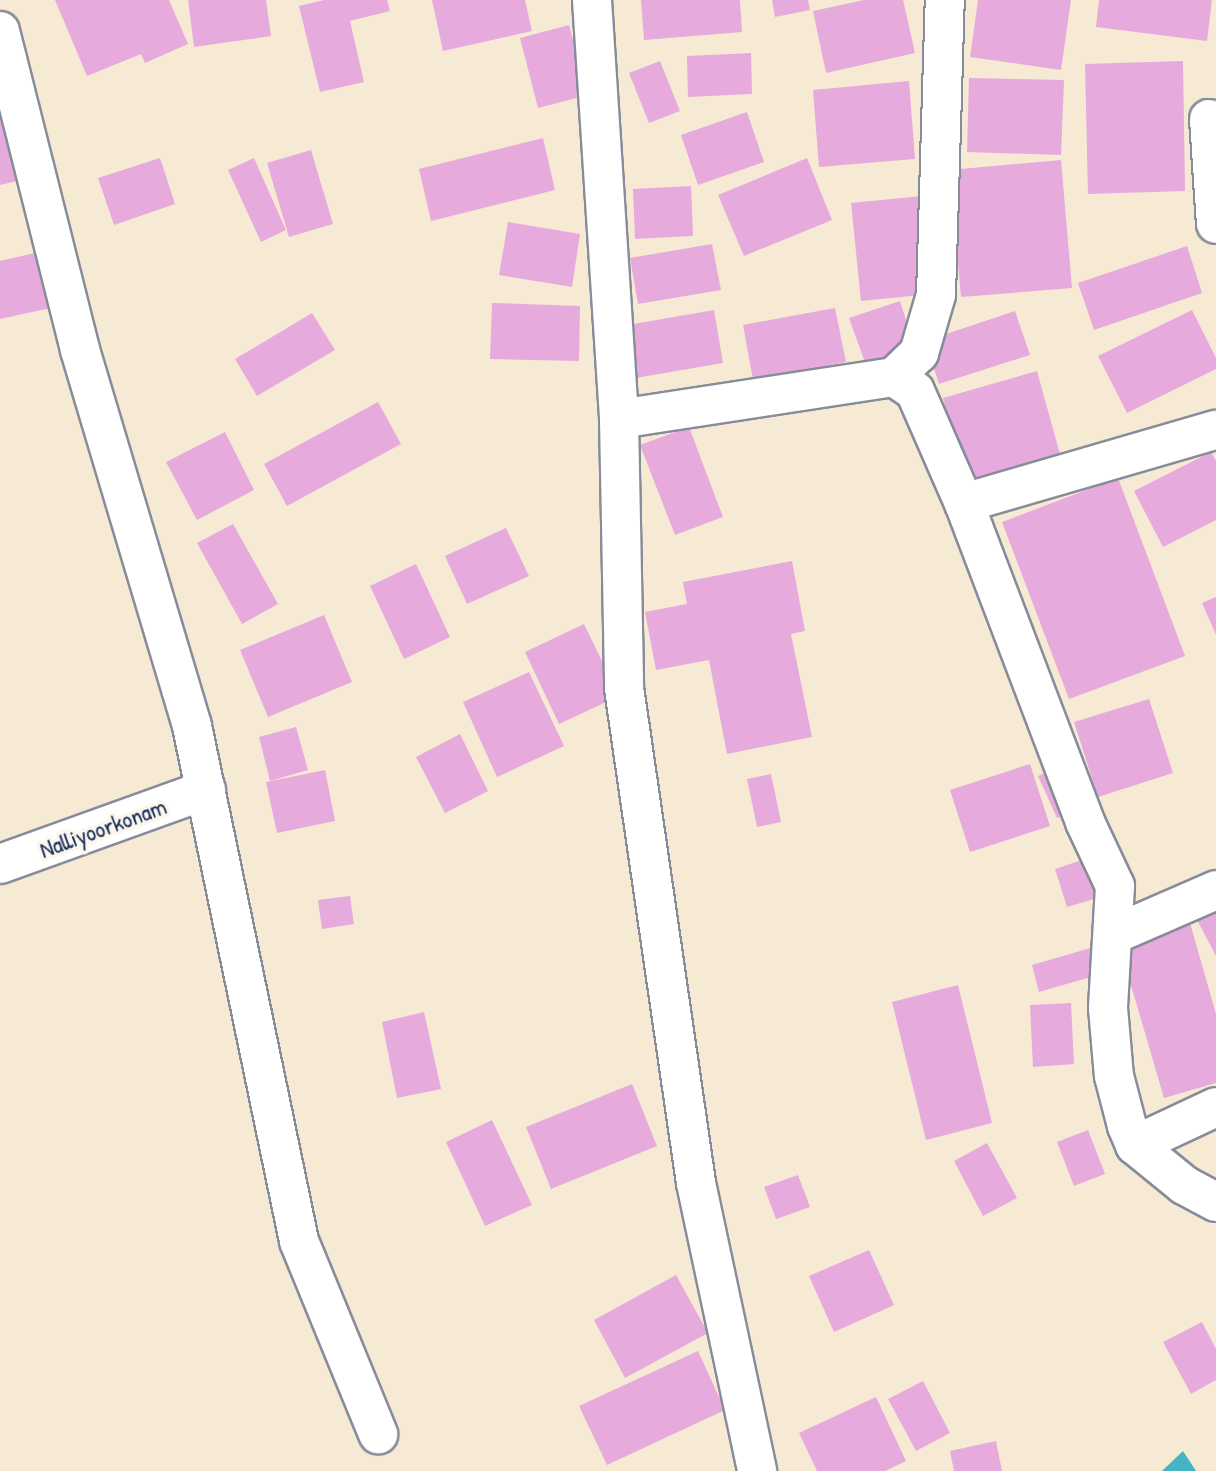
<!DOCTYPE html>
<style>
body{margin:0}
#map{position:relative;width:1216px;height:1471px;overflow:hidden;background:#f6ead5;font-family:"Patrick Hand",sans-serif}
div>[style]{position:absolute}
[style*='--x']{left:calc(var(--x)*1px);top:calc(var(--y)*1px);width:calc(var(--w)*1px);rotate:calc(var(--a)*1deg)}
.water>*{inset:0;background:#47b4c3}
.building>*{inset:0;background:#e7aadc}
.roads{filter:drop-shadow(2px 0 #888c9a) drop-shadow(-2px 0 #888c9a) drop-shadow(0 2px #888c9a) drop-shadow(0 -2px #888c9a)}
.minor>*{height:38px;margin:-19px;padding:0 19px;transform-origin:19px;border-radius:19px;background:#fff}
span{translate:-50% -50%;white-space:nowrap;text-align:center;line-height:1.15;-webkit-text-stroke:7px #fbf7ec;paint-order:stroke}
.street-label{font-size:24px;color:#1b2f5e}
</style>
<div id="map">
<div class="water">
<div style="clip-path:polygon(1183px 1451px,1196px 1471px,1162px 1471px)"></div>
</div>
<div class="building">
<div style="clip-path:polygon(55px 0,169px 0,188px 44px,145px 63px,141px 54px,87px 76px)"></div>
<div style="clip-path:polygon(188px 0,266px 0,271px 36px,194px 47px)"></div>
<div style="clip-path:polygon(324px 0,387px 0,390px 11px,350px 21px,364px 82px,320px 92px,299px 6px)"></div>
<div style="clip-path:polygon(432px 0,525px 0,532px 31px,443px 51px)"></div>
<div style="clip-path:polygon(641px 0,740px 0,742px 32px,644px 40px)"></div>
<div style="clip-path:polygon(772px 0,808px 0,810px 10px,775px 17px)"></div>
<div style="clip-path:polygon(864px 0,903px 0,915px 53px,826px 73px,813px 11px)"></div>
<div style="clip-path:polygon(978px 0,1071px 0,1061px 70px,970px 57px)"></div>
<div style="clip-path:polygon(1099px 0,1212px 0,1207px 41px,1096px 27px)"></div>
<div style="clip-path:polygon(569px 25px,588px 95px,538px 108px,520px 38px)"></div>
<div style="clip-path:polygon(751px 53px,752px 94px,688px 97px,687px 56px)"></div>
<div style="clip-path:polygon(660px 61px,680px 111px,649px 123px,629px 73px)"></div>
<div style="clip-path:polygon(1183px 61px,1185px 191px,1088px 194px,1085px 64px)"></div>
<div style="clip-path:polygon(969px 78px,1064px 80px,1061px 155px,967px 152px)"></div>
<div style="clip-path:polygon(909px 81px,915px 159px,819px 167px,813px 90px)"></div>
<div style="clip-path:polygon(747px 112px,764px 162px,698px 185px,681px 135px)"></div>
<div style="clip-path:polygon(3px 117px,17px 181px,0 185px,0 118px)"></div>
<div style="clip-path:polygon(543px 138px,555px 190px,431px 221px,419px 169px)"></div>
<div style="clip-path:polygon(311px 150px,333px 224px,289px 237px,267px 163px)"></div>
<div style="clip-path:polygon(160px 158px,175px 204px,114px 225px,98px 178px)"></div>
<div style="clip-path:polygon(254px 158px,286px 230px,261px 242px,228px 170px)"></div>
<div style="clip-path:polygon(807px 158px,832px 220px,744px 256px,718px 195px)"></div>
<div style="clip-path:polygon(1061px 160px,1072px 288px,961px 297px,950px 170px)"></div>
<div style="clip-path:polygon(691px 186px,693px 236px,635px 239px,633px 189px)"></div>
<div style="clip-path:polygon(922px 196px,931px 294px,861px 301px,851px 203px)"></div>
<div style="clip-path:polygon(508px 222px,580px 234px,572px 287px,499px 275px)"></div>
<div style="clip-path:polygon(712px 244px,721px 290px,638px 304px,630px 258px)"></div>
<div style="clip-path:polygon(1187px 246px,1202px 293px,1094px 330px,1078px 283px)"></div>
<div style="clip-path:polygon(39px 252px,51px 308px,0 319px,0 261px)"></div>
<div style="clip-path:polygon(900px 301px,916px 352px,867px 368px,849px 318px)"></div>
<div style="clip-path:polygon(492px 303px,580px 306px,579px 361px,490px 359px)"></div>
<div style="clip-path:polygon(835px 308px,846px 362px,753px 380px,743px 325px)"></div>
<div style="clip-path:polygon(714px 310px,723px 363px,630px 379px,622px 326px)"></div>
<div style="clip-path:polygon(1192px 310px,1216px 358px,1216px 369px,1127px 413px,1098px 356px)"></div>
<div style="clip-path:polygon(1015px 311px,1030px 355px,939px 384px,925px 341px)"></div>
<div style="clip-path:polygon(312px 313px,335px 350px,257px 396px,235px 359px)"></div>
<div style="clip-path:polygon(1037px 371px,1061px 458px,967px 484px,943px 398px)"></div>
<div style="clip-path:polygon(378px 402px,401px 444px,287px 506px,264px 464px)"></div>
<div style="clip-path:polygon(689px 427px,723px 517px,675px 535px,640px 445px)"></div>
<div style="clip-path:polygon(225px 432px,254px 490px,197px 520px,166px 462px)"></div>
<div style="clip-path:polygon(1211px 452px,1216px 461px,1216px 520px,1163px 547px,1134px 491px)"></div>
<div style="clip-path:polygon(1118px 478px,1185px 656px,1069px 699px,1002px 522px)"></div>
<div style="clip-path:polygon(233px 524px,278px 604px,242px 624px,197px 543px)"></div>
<div style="clip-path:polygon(506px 528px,529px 576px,467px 604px,445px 556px)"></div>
<div style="clip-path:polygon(792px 561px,805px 631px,791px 634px,812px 737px,727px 754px,709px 660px,656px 670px,645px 612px,687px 604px,683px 582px)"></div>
<div style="clip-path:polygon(416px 564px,450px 637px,404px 659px,370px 586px)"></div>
<div style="clip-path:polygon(1216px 597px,1216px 635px,1202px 603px)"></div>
<div style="clip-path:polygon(324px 615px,352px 682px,268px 717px,240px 650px)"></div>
<div style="clip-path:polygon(584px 624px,619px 696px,559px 724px,525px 652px)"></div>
<div style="clip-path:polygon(529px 672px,564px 746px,497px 777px,463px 702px)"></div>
<div style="clip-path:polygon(1149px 699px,1173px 773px,1098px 797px,1074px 722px)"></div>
<div style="clip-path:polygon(296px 727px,308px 770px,270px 781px,259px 737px)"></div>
<div style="clip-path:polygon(460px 734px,488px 791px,445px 813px,416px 757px)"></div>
<div style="clip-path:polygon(1030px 764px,1050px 826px,970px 852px,950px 790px)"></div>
<div style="clip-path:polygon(1058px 767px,1077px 810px,1057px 818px,1038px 776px)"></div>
<div style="clip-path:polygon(325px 770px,335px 821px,277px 833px,266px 782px)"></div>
<div style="clip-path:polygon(771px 774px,781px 822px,757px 827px,747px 779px)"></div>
<div style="clip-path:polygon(1088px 858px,1101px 897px,1067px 907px,1055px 869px)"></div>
<div style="clip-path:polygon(350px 896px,354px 924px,322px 929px,318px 900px)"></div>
<div style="clip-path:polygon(1216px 905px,1216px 956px,1195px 916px)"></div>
<div style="clip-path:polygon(1190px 923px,1216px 1014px,1216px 1083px,1164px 1098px,1119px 944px)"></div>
<div style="clip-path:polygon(1094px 947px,1101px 974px,1039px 992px,1032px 965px)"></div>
<div style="clip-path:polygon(958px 985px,992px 1123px,926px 1140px,892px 1002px)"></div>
<div style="clip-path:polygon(1071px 1003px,1074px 1064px,1033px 1067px,1030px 1005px)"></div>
<div style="clip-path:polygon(424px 1012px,441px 1089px,397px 1098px,382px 1022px)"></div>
<div style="clip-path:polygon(632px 1084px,657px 1146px,551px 1189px,526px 1127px)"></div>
<div style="clip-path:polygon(492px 1120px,532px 1205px,485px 1226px,446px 1142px)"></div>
<div style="clip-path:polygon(1088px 1130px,1105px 1174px,1074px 1186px,1057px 1142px)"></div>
<div style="clip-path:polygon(987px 1143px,1017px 1198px,983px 1216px,954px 1161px)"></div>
<div style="clip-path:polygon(798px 1175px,810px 1207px,776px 1219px,764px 1187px)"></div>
<div style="clip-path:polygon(869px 1250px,894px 1305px,834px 1332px,809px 1276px)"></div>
<div style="clip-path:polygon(676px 1275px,708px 1333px,625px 1378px,594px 1320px)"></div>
<div style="clip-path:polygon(1202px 1322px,1216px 1349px,1216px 1380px,1191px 1394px,1163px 1342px)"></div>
<div style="clip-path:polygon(698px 1351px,725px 1410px,607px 1465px,579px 1406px)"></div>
<div style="clip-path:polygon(923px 1381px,950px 1433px,916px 1451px,888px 1399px)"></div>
<div style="clip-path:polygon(876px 1397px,906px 1461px,885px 1471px,817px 1471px,799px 1433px)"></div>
<div style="clip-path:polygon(996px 1441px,1002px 1471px,954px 1471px,950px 1451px)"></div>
</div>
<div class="roads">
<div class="minor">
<div style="--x:592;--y:0;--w:420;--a:86.3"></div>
<div style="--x:619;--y:419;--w:269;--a:88.9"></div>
<div style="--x:624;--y:688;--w:500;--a:81.72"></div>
<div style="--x:696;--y:1183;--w:294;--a:78"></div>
<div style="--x:0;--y:31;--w:329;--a:75.9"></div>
<div style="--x:80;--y:350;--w:392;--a:73.4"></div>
<div style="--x:192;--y:726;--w:526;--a:78.26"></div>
<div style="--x:299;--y:1241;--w:209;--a:67.7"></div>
<div style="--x:1209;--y:119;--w:105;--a:86.2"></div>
<div style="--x:894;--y:377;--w:35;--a:-44"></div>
<div style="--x:919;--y:353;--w:60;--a:-73.7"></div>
<div style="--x:936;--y:295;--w:295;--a:-88.3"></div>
<div style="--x:619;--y:419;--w:278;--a:-8.7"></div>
<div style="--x:894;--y:377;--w:25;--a:34"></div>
<div style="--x:915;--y:391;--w:122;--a:66.4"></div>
<div style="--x:964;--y:503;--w:341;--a:69.2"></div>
<div style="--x:1085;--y:822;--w:71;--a:64.9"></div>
<div style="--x:1115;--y:886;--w:122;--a:93.3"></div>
<div style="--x:1108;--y:1008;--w:68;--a:85"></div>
<div style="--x:1114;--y:1076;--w:52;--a:75.4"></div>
<div style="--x:1127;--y:1126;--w:21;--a:67"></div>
<div style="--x:1135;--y:1145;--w:63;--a:39.2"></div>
<div style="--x:1184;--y:1185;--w:36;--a:28"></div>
<div style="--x:964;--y:503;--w:262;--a:-16.2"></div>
<div style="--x:0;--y:864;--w:219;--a:-19.8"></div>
<div style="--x:1115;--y:934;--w:110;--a:-23.5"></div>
<div style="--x:1135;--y:1145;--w:89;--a:-25.1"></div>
</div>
</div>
<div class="street-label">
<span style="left:103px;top:828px;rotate:-20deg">Nalliyoorkonam</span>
</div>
</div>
